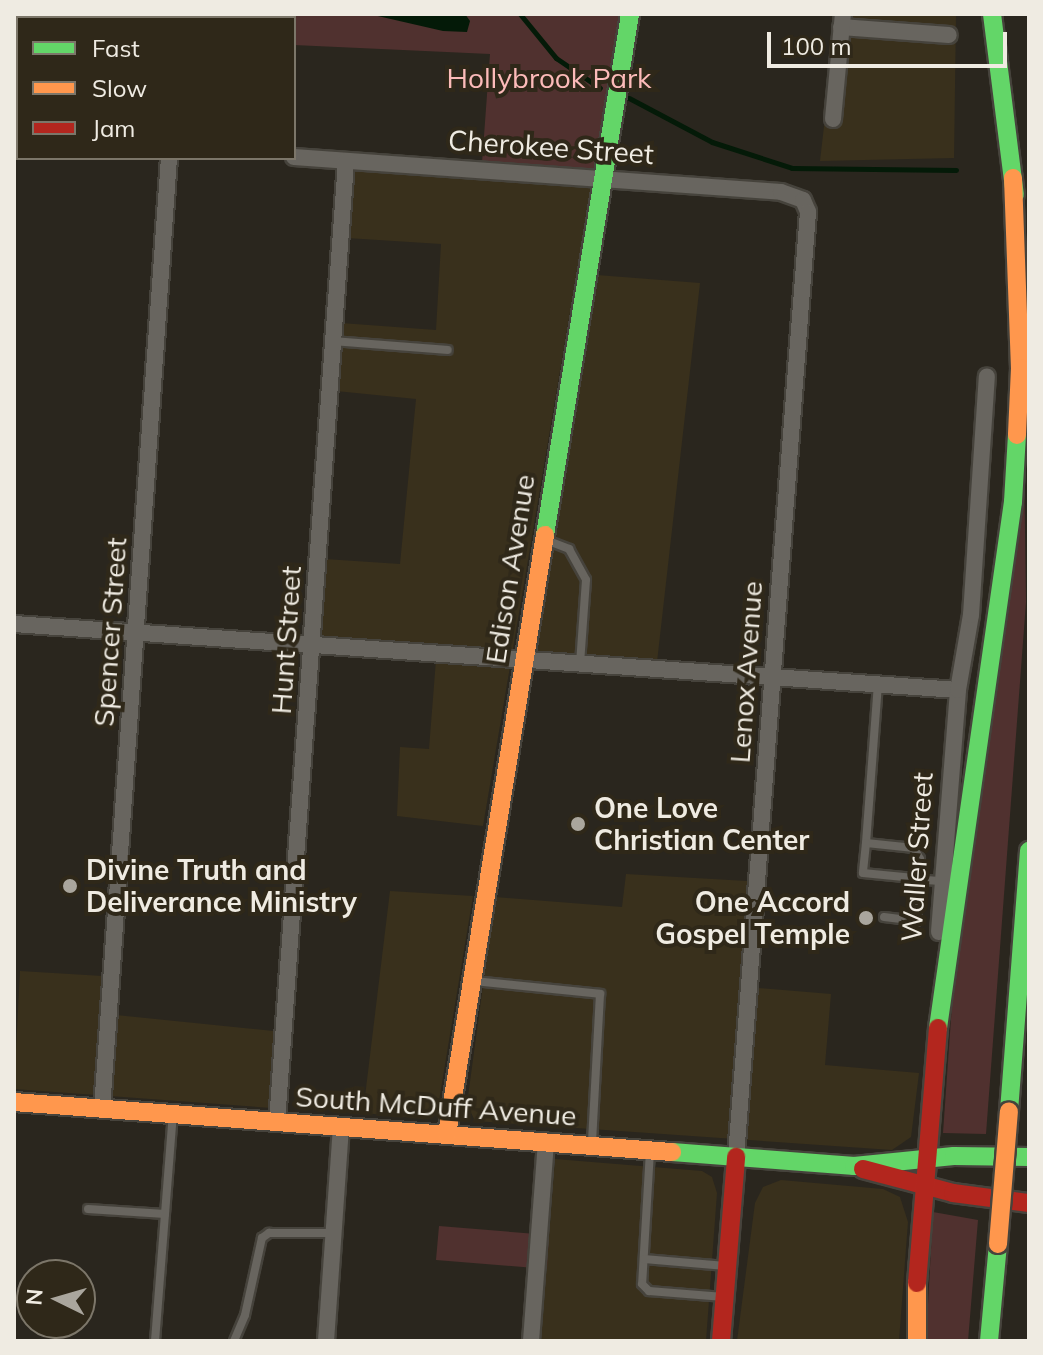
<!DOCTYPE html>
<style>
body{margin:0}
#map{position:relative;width:1043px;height:1355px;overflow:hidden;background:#2a261e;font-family:Mulish,sans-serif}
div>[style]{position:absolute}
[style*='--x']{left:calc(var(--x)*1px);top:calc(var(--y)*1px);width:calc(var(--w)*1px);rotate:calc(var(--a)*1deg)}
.built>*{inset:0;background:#39301c}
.green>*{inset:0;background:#50312f}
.water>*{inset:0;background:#041a08}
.stream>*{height:5px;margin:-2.5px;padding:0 2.5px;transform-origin:2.5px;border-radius:2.5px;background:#041a08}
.roads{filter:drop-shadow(2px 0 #46433c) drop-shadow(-2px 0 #46433c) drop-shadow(0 2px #46433c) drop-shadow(0 -2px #46433c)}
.lane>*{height:8px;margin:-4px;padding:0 4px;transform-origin:4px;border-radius:4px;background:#68655f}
.street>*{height:16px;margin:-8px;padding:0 8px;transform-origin:8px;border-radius:8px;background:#68655f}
.fast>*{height:18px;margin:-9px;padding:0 9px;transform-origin:9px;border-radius:9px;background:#63d668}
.slow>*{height:18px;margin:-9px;padding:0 9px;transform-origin:9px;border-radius:9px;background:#ff974d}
.jam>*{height:18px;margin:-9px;padding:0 9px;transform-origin:9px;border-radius:9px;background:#b3261e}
.bridges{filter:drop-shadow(2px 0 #46433c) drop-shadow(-2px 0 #46433c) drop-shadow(0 2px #46433c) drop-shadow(0 -2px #46433c)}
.slow-bridge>*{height:18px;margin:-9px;padding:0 9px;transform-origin:9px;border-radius:9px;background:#ff974d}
.dots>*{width:22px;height:22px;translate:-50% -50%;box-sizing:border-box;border:4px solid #2f2819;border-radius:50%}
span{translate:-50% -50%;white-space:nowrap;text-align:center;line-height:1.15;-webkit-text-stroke:8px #2f2819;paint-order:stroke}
.park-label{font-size:28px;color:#fcbbb9}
.street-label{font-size:28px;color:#efebe2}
.poi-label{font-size:28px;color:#efebe2;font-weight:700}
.left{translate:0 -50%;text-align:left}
.right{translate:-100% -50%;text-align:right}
.frame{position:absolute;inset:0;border:16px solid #efebe2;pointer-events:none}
.legend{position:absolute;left:16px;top:16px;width:280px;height:144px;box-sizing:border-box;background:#2f2819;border:2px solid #7c7669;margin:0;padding:10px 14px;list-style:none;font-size:24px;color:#efebe2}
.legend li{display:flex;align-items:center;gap:16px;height:40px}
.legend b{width:40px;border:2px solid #7c7669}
.north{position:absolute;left:16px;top:1259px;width:80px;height:80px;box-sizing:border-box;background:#2f2819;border:2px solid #7c7669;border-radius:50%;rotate:275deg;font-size:22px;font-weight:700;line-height:32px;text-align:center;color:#efebe2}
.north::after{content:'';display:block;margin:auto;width:28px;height:36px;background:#aaa69d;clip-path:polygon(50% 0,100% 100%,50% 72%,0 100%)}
.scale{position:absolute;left:767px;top:32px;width:240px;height:36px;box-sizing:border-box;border:4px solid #efebe2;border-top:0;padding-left:10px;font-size:24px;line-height:28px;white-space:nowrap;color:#efebe2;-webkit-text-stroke:6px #2f2819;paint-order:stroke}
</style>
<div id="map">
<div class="built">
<div style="clip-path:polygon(837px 14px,956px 14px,954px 158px,820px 161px)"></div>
<div style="clip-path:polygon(352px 154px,594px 170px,483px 826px,397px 816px,400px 747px,429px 749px,437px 647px,320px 639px,325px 559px,400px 564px,416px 399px,336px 391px,341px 323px,436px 330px,441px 244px,347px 238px)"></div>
<div style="clip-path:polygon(597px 275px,700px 283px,657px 662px,533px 653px)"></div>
<div style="clip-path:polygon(626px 874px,766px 882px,758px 988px,831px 994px,825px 1065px,919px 1073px,911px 1137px,892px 1150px,475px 1121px,467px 1104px,495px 897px,622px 907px)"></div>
<div style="clip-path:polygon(390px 891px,473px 896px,437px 1113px,427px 1119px,363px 1113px)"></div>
<div style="clip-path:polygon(20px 971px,119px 977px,116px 1015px,292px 1033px,286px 1109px,14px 1089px)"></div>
<div style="clip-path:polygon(555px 1159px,702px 1171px,712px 1177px,717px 1193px,706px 1341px,541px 1341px)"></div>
<div style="clip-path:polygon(781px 1180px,883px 1189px,900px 1197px,908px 1222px,899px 1341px,737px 1341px,755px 1203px,763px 1187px)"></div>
</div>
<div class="green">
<div style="clip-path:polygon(14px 14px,620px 14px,594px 170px,482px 163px,490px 54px,294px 45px,294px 18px,18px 18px,18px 35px)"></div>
<div style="clip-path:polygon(1024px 458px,1026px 602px,986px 1134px,943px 1133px,955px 962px)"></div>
<div style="clip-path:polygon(933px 1212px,978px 1220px,968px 1341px,926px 1341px)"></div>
<div style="clip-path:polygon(439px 1226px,549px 1235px,547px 1269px,436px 1260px)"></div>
</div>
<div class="water">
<div style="clip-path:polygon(38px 14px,273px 14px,49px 18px)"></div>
<div style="clip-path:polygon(369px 14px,465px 14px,470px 21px,467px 32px,443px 31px)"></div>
</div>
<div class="stream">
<div style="--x:520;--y:14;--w:57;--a:50.7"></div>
<div style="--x:556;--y:58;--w:53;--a:34.3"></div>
<div style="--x:629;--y:98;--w:94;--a:27.9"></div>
<div style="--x:712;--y:142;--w:84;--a:18"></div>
<div style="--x:792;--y:168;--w:164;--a:0.7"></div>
</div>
<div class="roads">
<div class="lane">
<div style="--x:333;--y:341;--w:115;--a:4.5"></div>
<div style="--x:546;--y:540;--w:25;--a:21"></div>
<div style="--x:569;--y:549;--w:35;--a:61"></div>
<div style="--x:586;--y:580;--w:83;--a:94.1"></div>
<div style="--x:866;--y:843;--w:158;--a:-85.7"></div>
<div style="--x:884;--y:917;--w:32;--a:7"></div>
<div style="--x:916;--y:921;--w:42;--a:-84.6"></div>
<div style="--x:920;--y:879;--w:20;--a:-90"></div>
<div style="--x:920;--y:859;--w:13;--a:-119"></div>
<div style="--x:914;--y:848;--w:48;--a:-174.1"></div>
<div style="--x:866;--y:843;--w:30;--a:96"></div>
<div style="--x:863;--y:873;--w:51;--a:5.6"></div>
<div style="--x:914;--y:878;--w:12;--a:9"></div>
<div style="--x:926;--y:880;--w:14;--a:4"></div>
<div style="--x:473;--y:981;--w:128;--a:5.8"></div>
<div style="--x:600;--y:994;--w:150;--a:93.1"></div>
<div style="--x:650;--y:1151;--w:133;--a:93.4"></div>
<div style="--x:642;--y:1284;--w:10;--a:45"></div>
<div style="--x:649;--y:1291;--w:75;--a:4.6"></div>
<div style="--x:88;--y:1209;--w:77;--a:3.7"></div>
<div style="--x:644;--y:1259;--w:82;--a:4.9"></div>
<div style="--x:155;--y:1341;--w:228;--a:-85.5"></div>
<div style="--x:234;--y:1341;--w:28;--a:-67"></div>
<div style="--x:245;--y:1315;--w:79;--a:-77.6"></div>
<div style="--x:262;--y:1238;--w:9;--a:-36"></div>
<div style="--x:269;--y:1233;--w:64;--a:0"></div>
</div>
<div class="street">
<div style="--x:841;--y:27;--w:108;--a:4.2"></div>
<div style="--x:833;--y:119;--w:105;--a:-84.6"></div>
<div style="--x:14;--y:131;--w:4;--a:14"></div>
<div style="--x:294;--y:157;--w:488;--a:4.1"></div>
<div style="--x:781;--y:192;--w:23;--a:20"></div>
<div style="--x:803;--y:200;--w:13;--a:67"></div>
<div style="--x:808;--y:212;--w:948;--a:94.36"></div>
<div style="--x:14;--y:624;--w:946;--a:4"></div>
<div style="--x:939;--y:932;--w:243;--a:-85.5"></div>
<div style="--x:958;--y:690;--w:76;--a:-80.2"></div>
<div style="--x:971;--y:615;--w:239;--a:-86.2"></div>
<div style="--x:102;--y:1109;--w:953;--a:-85.97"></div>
<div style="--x:277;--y:1122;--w:963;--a:-85.89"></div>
<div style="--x:326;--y:1341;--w:214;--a:-86"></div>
<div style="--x:531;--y:1341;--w:200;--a:-85.7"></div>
</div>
<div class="fast">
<div style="--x:992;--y:14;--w:182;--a:82.8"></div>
<div style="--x:545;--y:535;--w:528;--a:-80.73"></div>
<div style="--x:938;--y:1028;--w:531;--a:-81.89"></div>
<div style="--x:1013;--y:502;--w:67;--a:-86.6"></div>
<div style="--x:1009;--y:1111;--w:261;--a:-85.6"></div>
<div style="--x:672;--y:1152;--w:183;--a:4.4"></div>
<div style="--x:854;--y:1166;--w:100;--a:-5.7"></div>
<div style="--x:954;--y:1156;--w:75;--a:0.8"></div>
<div style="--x:989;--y:1341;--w:97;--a:-84.7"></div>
</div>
<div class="slow">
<div style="--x:1013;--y:178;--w:190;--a:87.9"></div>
<div style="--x:1020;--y:368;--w:67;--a:92.6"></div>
<div style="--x:14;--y:1102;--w:660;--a:4.35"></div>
<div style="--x:447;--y:1134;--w:607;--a:-80.71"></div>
<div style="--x:917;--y:1283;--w:58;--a:90"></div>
</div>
<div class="jam">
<div style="--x:863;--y:1169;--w:93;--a:14.9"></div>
<div style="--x:953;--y:1193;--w:77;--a:7.5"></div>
<div style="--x:917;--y:1283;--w:256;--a:-85.3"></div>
<div style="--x:721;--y:1341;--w:185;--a:-85.3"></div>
</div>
</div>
<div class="bridges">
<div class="slow-bridge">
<div style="--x:998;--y:1244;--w:133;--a:-85.3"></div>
</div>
</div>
<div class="dots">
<div style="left:578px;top:824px;background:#aaa69d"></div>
<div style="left:70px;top:886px;background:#aaa69d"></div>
<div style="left:866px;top:918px;background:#aaa69d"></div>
</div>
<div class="park-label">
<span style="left:549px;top:78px">Hollybrook Park</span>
</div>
<div class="street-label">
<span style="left:551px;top:147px;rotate:4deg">Cherokee Street</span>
<span style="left:510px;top:569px;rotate:-81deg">Edison Avenue</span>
<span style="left:110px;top:632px;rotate:-86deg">Spencer Street</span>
<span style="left:286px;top:640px;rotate:-86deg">Hunt Street</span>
<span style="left:746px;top:672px;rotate:-86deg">Lenox Avenue</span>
<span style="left:917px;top:857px;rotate:-86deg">Waller Street</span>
<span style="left:436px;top:1106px;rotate:4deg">South McDuff Avenue</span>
</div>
<div class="poi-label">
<span class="left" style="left:594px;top:824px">One Love<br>Christian Center</span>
<span class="left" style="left:86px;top:886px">Divine Truth and<br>Deliverance Ministry</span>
<span class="right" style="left:850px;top:918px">One Accord<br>Gospel Temple</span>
</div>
<div class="frame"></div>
<ul class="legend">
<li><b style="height:10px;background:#63d668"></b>Fast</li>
<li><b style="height:10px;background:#ff974d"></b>Slow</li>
<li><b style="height:10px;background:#b3261e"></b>Jam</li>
</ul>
<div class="north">N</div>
<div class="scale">100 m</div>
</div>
